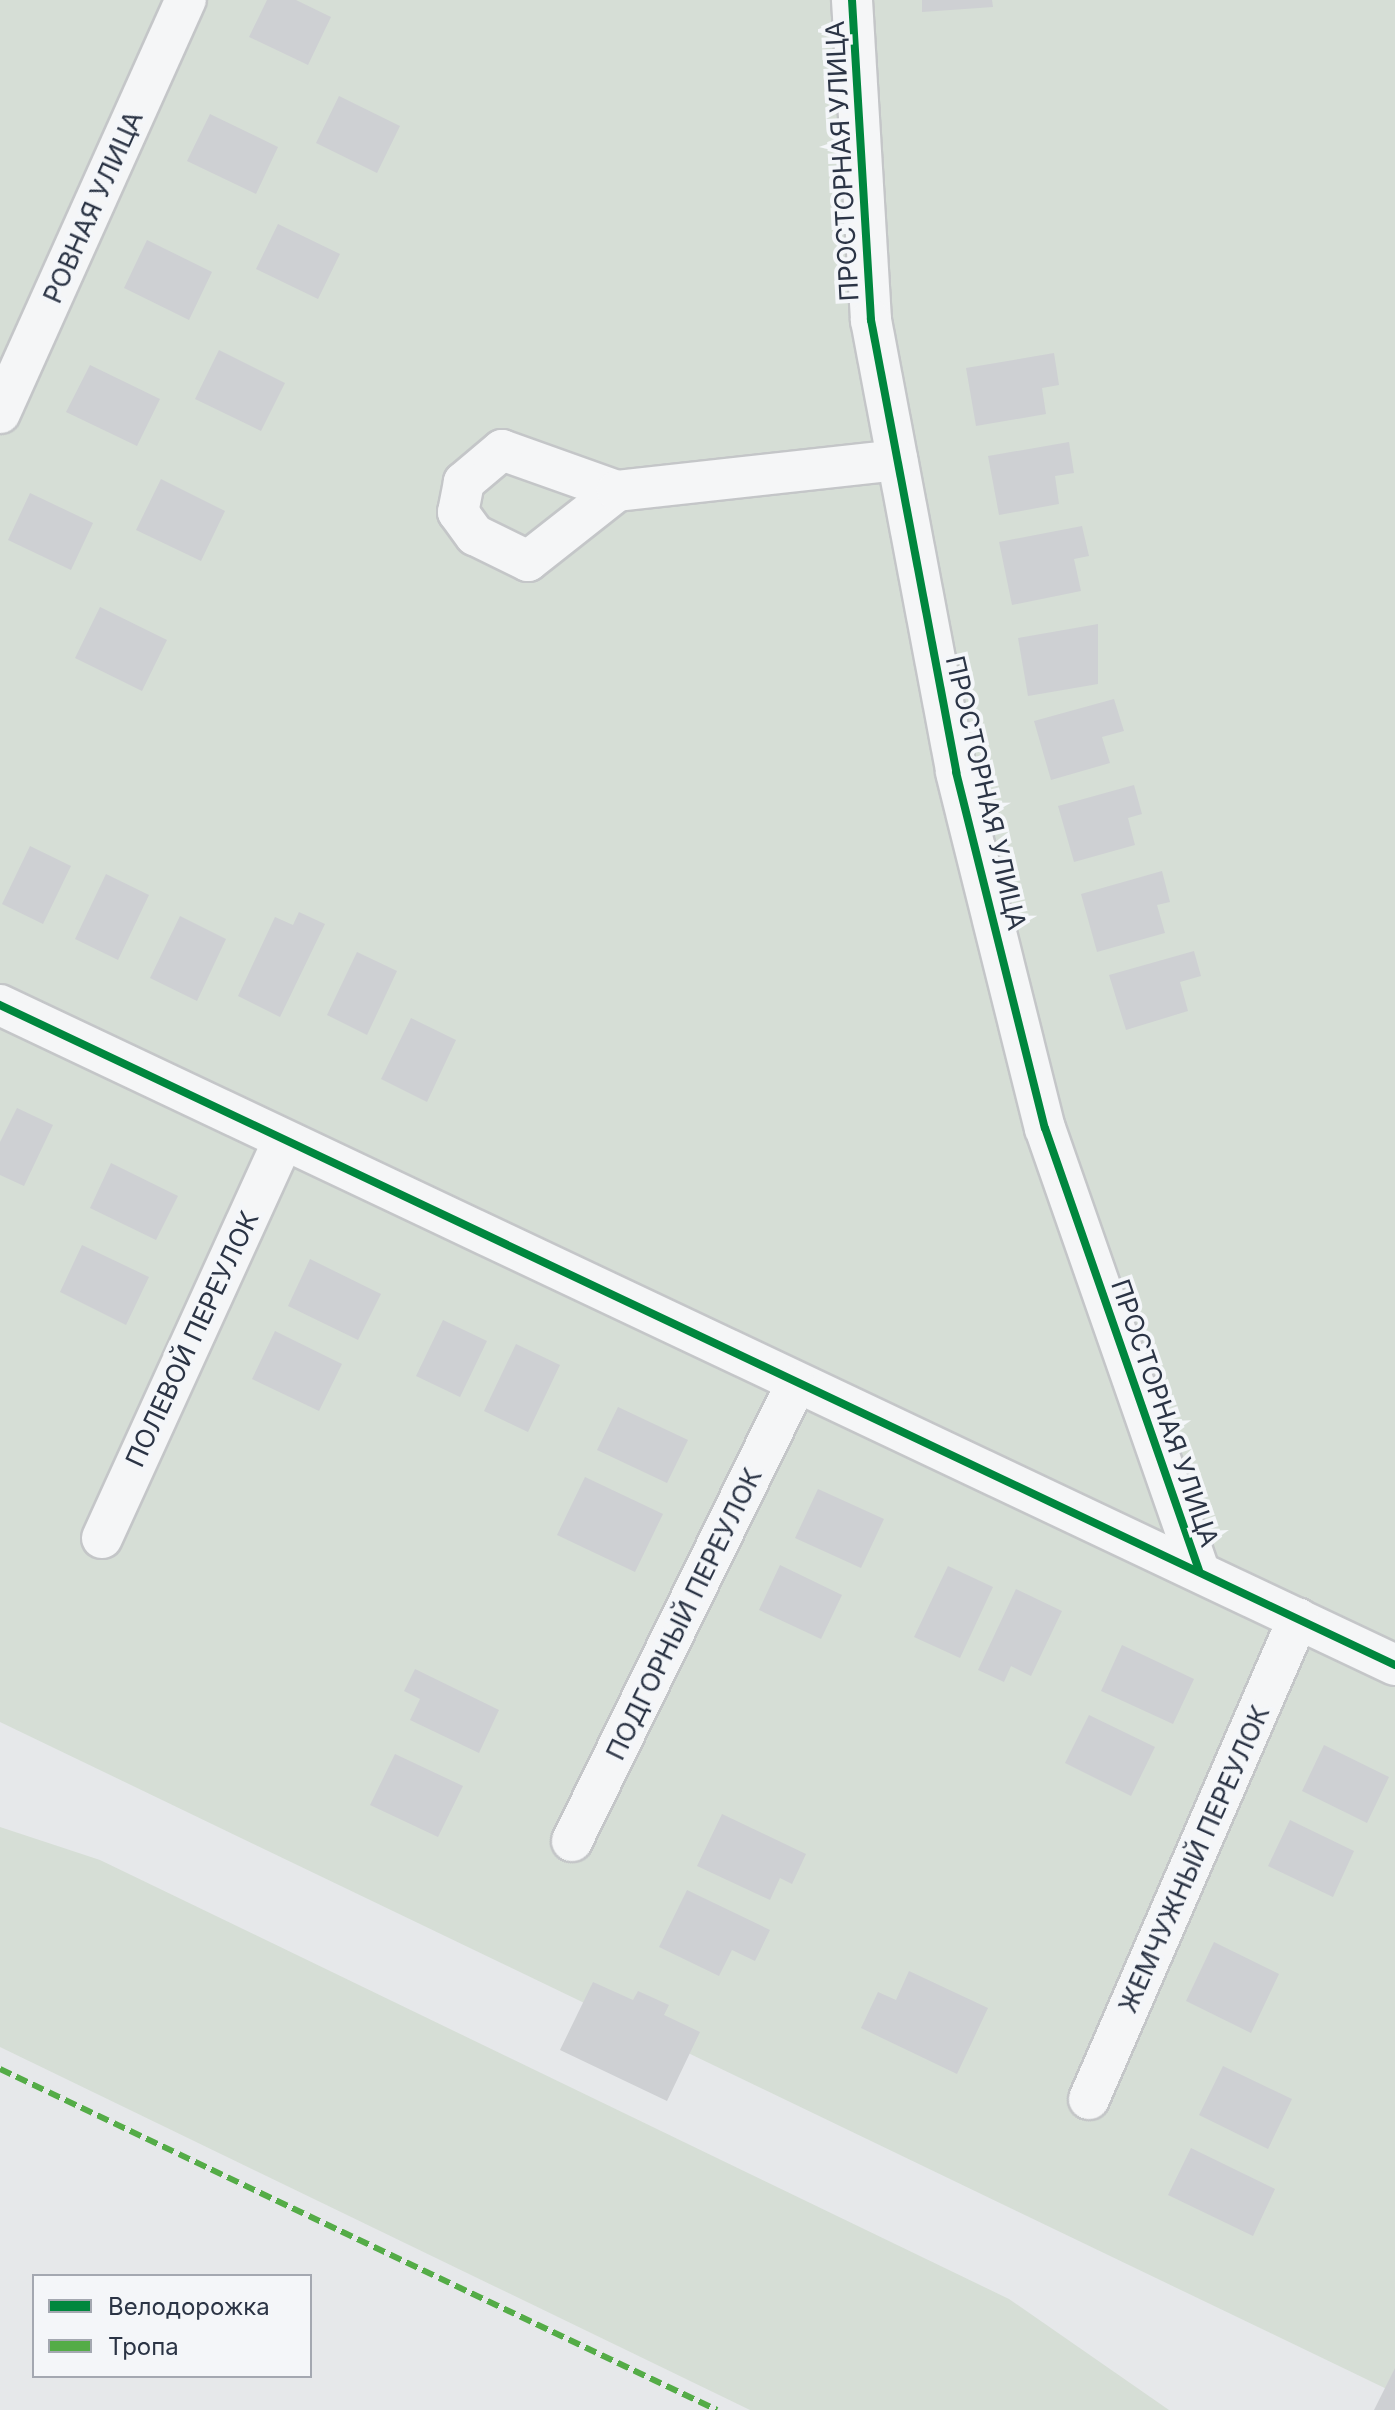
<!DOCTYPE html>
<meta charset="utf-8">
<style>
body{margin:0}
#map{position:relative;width:1395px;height:2410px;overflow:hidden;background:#e6e8ea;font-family:Inter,sans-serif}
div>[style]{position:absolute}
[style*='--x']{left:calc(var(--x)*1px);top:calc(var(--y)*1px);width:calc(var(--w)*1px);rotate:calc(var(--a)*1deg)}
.green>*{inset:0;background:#d6ded6}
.building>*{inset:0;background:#ced0d3}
.roads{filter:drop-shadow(2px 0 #c4c6c8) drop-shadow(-2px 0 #c4c6c8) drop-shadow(0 2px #c4c6c8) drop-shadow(0 -2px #c4c6c8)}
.minor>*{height:40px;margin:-20px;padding:0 20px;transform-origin:20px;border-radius:20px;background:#f5f6f7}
.quiet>*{height:6px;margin-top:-3px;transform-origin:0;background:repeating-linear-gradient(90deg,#54ac47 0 12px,transparent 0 18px)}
.cycleway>*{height:8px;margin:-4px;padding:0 4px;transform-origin:4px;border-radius:4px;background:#00873e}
span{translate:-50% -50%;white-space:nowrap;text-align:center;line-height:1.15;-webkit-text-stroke:8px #f4f6f9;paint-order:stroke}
.street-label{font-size:26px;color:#2b3445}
.legend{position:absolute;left:32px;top:2274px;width:280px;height:104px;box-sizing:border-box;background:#f4f6f9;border:2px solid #a4a8b1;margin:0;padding:10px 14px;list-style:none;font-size:24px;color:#2b3445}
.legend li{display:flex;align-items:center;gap:16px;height:40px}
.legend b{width:40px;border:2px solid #a4a8b1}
</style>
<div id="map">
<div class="green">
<div style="clip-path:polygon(0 0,1395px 0,1395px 2393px,0 1722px)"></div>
<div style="clip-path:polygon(0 1827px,100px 1860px,1009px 2299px,1169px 2410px,750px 2410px,0 2047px)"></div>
</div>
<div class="building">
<div style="clip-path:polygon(267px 0,296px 0,331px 17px,308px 65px,249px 37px)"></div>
<div style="clip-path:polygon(922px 0,992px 0,993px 7px,922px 12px)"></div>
<div style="clip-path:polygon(339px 96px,400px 126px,377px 173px,316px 143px)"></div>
<div style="clip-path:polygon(210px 114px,278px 147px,256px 194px,187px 161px)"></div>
<div style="clip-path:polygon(278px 224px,340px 254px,318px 299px,256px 269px)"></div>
<div style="clip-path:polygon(147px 240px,212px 272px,189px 320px,124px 288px)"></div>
<div style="clip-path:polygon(219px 350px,285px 383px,261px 431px,195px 399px)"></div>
<div style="clip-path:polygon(1054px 353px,1059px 385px,1042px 388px,1046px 414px,976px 426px,966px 368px)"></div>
<div style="clip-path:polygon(90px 365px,160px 399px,137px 446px,66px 412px)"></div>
<div style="clip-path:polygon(1069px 442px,1074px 473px,1055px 476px,1059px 504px,999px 515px,988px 456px)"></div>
<div style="clip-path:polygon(161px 479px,225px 511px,201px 561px,136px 530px)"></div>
<div style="clip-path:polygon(30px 493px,93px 523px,71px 570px,8px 540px)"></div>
<div style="clip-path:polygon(1082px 526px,1089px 556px,1074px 559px,1081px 591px,1012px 605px,999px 542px)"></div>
<div style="clip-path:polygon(100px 607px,167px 640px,142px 691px,75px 658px)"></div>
<div style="clip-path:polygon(1098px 624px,1098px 684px,1028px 696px,1018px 638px)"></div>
<div style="clip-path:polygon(1114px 699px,1124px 731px,1102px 737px,1110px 763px,1051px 780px,1034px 721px)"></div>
<div style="clip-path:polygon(1134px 785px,1142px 814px,1128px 818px,1135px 845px,1074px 862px,1058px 806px)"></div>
<div style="clip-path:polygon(30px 846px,71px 866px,43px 924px,2px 904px)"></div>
<div style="clip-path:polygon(1162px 871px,1170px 902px,1157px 905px,1165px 933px,1097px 952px,1081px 894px)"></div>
<div style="clip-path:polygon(106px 874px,149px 895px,118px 960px,75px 939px)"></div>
<div style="clip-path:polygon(299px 912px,325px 924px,280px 1017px,238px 996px,275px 917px,293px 925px)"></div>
<div style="clip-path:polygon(180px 916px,226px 939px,197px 1001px,150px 978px)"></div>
<div style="clip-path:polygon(1194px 951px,1201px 976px,1180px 982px,1188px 1011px,1126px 1030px,1109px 975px)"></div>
<div style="clip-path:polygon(357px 952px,397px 971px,367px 1035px,327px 1015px)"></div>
<div style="clip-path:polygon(411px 1018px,456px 1040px,427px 1102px,381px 1079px)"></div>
<div style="clip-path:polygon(17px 1108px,53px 1125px,24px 1186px,0 1175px,0 1142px)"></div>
<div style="clip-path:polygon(111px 1163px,178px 1196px,156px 1240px,90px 1208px)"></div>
<div style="clip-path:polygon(82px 1245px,149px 1277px,126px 1325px,60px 1292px)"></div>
<div style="clip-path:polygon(310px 1259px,381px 1294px,358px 1340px,288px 1306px)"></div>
<div style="clip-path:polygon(443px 1320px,487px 1341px,460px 1397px,416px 1376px)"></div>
<div style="clip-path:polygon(275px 1331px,342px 1364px,319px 1411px,252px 1379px)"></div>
<div style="clip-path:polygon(516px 1344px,560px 1365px,528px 1432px,484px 1411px)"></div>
<div style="clip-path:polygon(618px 1407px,688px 1440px,667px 1483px,597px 1450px)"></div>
<div style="clip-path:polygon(585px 1477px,663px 1514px,635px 1572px,557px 1535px)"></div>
<div style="clip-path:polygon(818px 1489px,884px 1519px,861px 1568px,795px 1538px)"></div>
<div style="clip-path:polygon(780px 1565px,842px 1595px,821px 1639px,759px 1610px)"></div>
<div style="clip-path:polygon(948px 1566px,993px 1587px,960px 1658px,914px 1637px)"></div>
<div style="clip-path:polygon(1016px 1589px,1062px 1611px,1031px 1676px,1011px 1666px,1004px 1682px,978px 1670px)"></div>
<div style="clip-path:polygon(1122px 1645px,1194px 1679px,1173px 1724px,1101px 1691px)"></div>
<div style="clip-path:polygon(415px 1669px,499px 1710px,479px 1753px,410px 1720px,420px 1699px,404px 1691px)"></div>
<div style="clip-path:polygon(1089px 1715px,1155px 1747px,1131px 1796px,1065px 1763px)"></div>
<div style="clip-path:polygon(1324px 1745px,1389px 1777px,1367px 1823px,1302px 1791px)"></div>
<div style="clip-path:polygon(395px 1754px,463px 1786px,438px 1837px,370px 1805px)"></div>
<div style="clip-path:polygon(722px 1814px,806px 1854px,792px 1884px,780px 1878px,770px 1900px,697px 1866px)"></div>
<div style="clip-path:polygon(1290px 1820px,1354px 1851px,1333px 1897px,1268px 1866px)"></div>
<div style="clip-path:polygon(687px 1890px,770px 1930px,755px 1961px,732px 1950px,719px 1976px,659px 1947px)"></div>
<div style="clip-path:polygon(1214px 1942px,1279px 1974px,1251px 2033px,1186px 2001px)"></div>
<div style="clip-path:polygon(909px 1971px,988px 2008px,957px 2074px,861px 2028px,878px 1992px,896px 2000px)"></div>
<div style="clip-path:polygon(593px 1982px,633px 2000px,638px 1991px,669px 2005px,664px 2015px,700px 2032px,667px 2101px,560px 2050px)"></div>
<div style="clip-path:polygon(1223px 2066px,1292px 2099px,1268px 2149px,1199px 2115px)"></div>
<div style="clip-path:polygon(1191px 2148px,1275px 2189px,1253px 2236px,1168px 2195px)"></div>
<div style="clip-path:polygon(1395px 2368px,1395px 2410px,1374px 2410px)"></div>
</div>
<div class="roads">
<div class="minor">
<div style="--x:852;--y:0;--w:321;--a:86.6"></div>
<div style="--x:871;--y:320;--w:460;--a:79.3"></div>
<div style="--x:956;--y:772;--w:367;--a:76"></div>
<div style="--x:1045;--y:1128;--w:468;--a:70.8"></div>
<div style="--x:0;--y:413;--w:453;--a:-65.8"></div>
<div style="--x:617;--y:491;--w:122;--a:-160.4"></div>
<div style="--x:502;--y:450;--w:50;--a:139.9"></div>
<div style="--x:464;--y:482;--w:31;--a:101"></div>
<div style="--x:458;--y:512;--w:29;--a:54"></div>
<div style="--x:475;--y:535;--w:59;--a:26.1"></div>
<div style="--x:528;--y:561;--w:113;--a:-38.2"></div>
<div style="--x:617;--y:491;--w:282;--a:-6.3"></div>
<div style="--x:0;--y:1005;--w:1543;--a:25.32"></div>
<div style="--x:102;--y:1538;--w:436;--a:-65.5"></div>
<div style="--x:572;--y:1841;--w:507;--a:-63.89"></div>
<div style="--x:1089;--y:2099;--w:524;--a:-66.47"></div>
</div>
</div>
<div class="quiet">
<div style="--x:0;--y:2069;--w:794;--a:25.44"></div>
</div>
<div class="cycleway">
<div style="--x:852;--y:0;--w:321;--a:86.6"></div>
<div style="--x:871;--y:320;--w:460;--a:79.3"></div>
<div style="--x:956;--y:772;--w:367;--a:76"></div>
<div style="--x:1045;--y:1128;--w:468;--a:70.8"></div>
<div style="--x:0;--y:1005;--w:1543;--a:25.32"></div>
</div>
<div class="street-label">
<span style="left:842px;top:161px;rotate:-93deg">ПРОСТОРНАЯ УЛИЦА</span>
<span style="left:93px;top:207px;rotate:-66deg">РОВНАЯ УЛИЦА</span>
<span style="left:986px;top:793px;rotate:77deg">ПРОСТОРНАЯ УЛИЦА</span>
<span style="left:192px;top:1339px;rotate:-65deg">ПОЛЕВОЙ ПЕРЕУЛОК</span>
<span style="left:1165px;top:1413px;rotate:71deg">ПРОСТОРНАЯ УЛИЦА</span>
<span style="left:684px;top:1614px;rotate:-64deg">ПОДГОРНЫЙ ПЕРЕУЛОК</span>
<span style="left:1194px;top:1859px;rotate:-66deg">ЖЕМЧУЖНЫЙ ПЕРЕУЛОК</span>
</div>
<ul class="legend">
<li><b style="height:10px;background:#00873e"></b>Велодорожка</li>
<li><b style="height:10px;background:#54ac47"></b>Тропа</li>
</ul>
</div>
